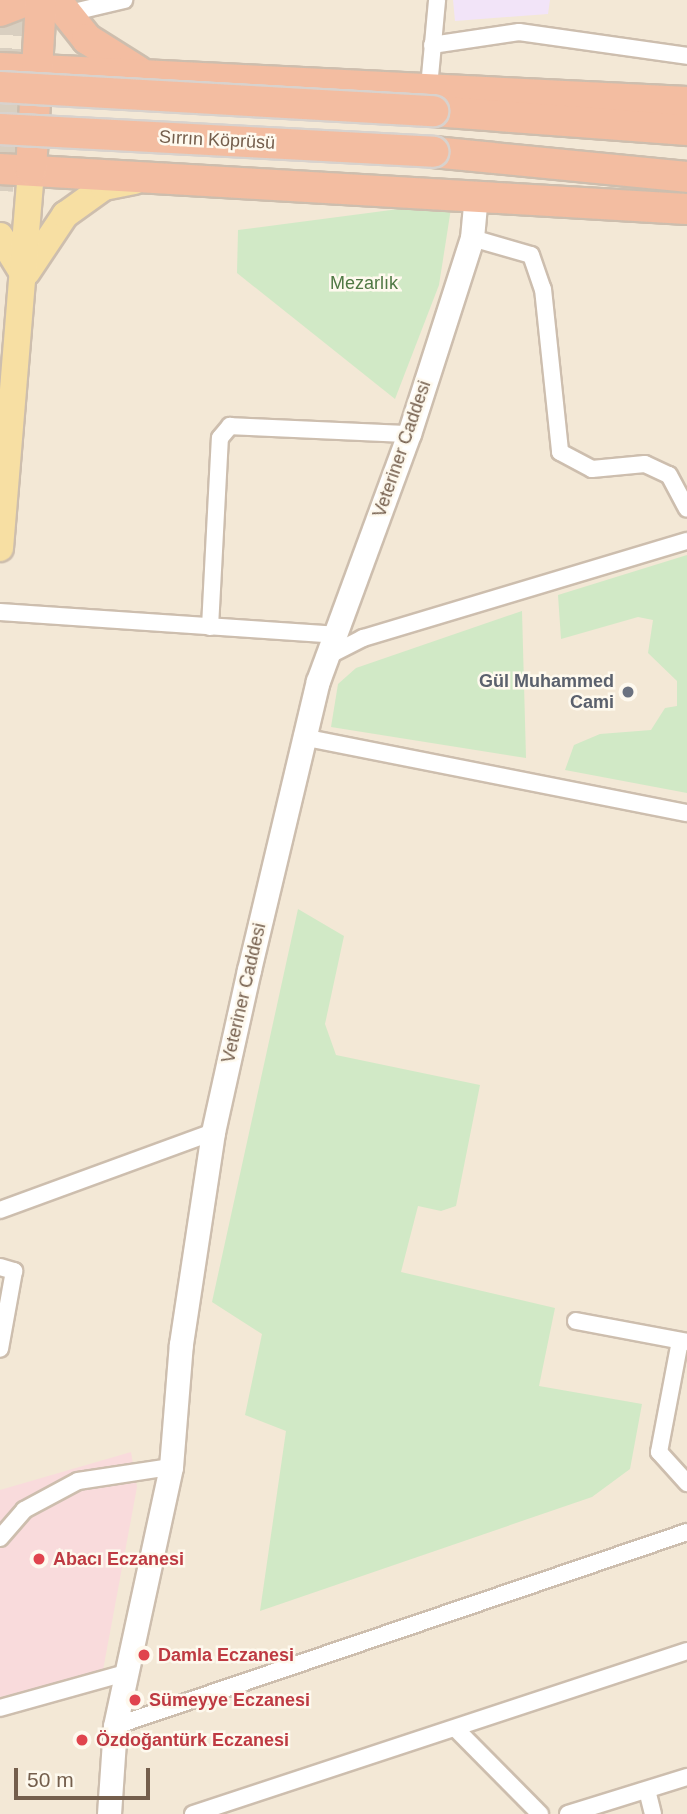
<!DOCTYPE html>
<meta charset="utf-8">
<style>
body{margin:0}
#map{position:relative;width:687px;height:1814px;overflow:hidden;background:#fbf5e7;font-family:Helvetica,sans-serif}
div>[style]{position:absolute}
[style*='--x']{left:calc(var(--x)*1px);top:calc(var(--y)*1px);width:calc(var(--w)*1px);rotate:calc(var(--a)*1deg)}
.residential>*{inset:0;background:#f3e8d6}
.education>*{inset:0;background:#f2e4f8}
.medical>*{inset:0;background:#f9dbdc}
.green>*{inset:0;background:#d1e9c6}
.primary-tunnel>*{height:26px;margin-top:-13px;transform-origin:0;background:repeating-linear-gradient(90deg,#d9cfc0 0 26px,transparent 0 39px)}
.roads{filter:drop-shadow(2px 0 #cdbeae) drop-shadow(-2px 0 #cdbeae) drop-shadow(0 2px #cdbeae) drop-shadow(0 -2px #cdbeae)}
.street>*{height:16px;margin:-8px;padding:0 8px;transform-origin:8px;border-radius:8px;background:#fff}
.secondary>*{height:23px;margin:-11.5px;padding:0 11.5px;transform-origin:11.5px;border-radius:11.5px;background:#fff}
.primary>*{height:26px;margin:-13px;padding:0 13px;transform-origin:13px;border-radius:13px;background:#f7dfa3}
.highway>*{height:30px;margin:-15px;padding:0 15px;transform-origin:15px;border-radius:15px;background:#f3bda1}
.bridges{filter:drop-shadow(2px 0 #d8d2cd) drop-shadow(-2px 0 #d8d2cd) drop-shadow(0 2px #d8d2cd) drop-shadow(0 -2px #d8d2cd)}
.highway-bridge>*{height:30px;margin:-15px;padding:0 15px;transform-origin:15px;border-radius:15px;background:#f3bda1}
.dots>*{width:19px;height:19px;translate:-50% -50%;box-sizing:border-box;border:4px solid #fef9ee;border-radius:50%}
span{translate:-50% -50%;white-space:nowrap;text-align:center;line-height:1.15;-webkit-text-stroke:5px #fef9ee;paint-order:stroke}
.street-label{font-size:18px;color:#745e4c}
.park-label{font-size:18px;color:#507945}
.worship-label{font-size:18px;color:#5b616d;font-weight:700}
.right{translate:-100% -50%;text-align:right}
.health-label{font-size:18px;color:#be3a42;font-weight:700}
.left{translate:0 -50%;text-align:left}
.scale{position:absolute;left:14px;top:1768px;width:136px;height:32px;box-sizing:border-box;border:4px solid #745e4c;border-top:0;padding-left:9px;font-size:21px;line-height:24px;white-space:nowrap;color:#745e4c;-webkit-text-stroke:5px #fef9ee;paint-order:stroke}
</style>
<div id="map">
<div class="residential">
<div style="clip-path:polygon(0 0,687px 0,687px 1814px,0 1814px)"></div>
</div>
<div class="education">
<div style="clip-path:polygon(453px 0,550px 0,548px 14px,455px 21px)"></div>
</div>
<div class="medical">
<div style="clip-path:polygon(131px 1452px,137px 1487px,103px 1670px,0 1701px,0 1490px)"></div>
</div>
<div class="green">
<div style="clip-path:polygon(452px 202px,439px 285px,395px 399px,237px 273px,238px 230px)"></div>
<div style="clip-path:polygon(687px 555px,687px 793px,565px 770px,574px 745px,600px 734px,651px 730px,665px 708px,677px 706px,677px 681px,648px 653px,653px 620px,638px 617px,561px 639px,558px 595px)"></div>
<div style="clip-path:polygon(522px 611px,526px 758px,331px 727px,338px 684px,356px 668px)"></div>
<div style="clip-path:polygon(298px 909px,344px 936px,325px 1024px,336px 1055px,480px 1085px,456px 1206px,441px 1211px,418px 1206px,401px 1272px,555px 1308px,539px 1386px,642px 1404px,630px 1469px,592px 1497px,260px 1611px,286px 1431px,245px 1415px,262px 1334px,212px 1302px)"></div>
</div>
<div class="primary-tunnel">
<div style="--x:0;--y:191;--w:191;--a:-86.4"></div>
</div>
<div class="roads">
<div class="street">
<div style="--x:65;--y:14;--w:61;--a:-13.3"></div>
<div style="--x:432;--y:45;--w:88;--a:-8.5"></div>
<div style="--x:519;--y:32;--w:170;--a:8.1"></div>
<div style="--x:429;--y:87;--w:87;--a:-84.7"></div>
<div style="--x:472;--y:238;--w:61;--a:16.1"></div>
<div style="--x:531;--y:255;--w:36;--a:71"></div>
<div style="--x:543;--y:289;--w:164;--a:84"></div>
<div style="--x:560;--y:452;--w:36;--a:28"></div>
<div style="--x:592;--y:469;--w:53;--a:-5.4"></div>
<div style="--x:645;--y:464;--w:26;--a:25"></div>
<div style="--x:669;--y:475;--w:38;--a:62"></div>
<div style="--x:0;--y:612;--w:336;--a:3.9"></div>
<div style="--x:210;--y:627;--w:189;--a:-87"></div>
<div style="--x:220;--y:438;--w:16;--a:-50"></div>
<div style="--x:230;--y:426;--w:179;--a:2.6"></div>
<div style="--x:326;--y:657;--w:42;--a:-27.2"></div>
<div style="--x:363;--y:638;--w:338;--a:-16.7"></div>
<div style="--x:302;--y:737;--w:392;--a:11.2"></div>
<div style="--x:0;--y:1210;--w:227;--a:-20.1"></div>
<div style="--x:0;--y:1267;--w:15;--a:16"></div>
<div style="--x:14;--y:1271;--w:79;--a:100.2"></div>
<div style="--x:576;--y:1321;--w:113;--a:10.7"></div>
<div style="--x:680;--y:1341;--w:113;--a:100.7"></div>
<div style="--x:659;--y:1452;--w:42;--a:47.9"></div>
<div style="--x:0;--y:1538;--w:37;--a:-49"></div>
<div style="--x:24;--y:1510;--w:61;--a:-28.2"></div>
<div style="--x:78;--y:1481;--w:94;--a:-8.6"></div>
<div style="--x:0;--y:1708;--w:130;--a:-15.6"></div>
<div style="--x:115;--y:1726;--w:604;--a:-18.73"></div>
<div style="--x:457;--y:1730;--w:118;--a:45.3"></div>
<div style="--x:647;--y:1790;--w:25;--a:76"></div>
<div style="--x:193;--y:1814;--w:520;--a:-18.26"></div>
<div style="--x:568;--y:1814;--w:125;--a:-17.3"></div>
</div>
<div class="secondary">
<div style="--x:109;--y:1814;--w:88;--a:-86.1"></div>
<div style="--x:115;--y:1726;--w:265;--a:-77.8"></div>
<div style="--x:171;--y:1467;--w:123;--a:-85.4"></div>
<div style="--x:181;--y:1344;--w:214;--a:-81.4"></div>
<div style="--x:213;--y:1132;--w:166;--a:-77.5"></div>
<div style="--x:249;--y:970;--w:297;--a:-76.6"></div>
<div style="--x:318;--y:681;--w:263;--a:-69.8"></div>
<div style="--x:409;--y:434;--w:206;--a:-72.2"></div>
<div style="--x:472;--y:238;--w:44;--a:-84.8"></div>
</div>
<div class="primary">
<div style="--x:0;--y:236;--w:46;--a:58.4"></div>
<div style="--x:27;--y:272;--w:69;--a:-56.3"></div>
<div style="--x:65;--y:215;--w:48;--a:-35.7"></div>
<div style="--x:104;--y:187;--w:31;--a:-11"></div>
<div style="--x:0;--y:548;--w:379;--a:-85.3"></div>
</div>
<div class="highway">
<div style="--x:56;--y:0;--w:50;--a:51.5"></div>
<div style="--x:87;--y:39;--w:60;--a:32.1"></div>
<div style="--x:0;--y:11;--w:30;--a:-21"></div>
<div style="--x:0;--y:68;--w:688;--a:2.83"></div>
<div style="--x:433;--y:111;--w:255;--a:4.3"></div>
<div style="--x:433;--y:152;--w:255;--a:5.6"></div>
<div style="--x:0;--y:169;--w:688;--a:3.33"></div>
<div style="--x:31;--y:170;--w:170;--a:-86.6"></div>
</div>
</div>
<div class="bridges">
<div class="highway-bridge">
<div style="--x:0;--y:87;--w:434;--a:3.2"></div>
<div style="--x:0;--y:129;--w:434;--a:3"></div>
</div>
</div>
<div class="dots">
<div style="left:628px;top:692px;background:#6b7280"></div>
<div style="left:39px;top:1559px;background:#e0444e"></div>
<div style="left:144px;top:1655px;background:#e0444e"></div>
<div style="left:135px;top:1700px;background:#e0444e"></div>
<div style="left:82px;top:1740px;background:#e0444e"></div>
</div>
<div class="street-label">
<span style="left:217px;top:140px;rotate:3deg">Sırrın Köprüsü</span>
<span style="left:402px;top:449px;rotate:-71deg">Veteriner Caddesi</span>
<span style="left:244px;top:993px;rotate:-77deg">Veteriner Caddesi</span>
</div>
<div class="park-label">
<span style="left:364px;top:283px">Mezarlık</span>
</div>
<div class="worship-label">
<span class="right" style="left:614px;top:692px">Gül Muhammed<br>Cami</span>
</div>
<div class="health-label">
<span class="left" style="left:53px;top:1559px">Abacı Eczanesi</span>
<span class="left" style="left:158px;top:1655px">Damla Eczanesi</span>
<span class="left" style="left:149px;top:1700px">Sümeyye Eczanesi</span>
<span class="left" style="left:96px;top:1740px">Özdoğantürk Eczanesi</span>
</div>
<div class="scale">50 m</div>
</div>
